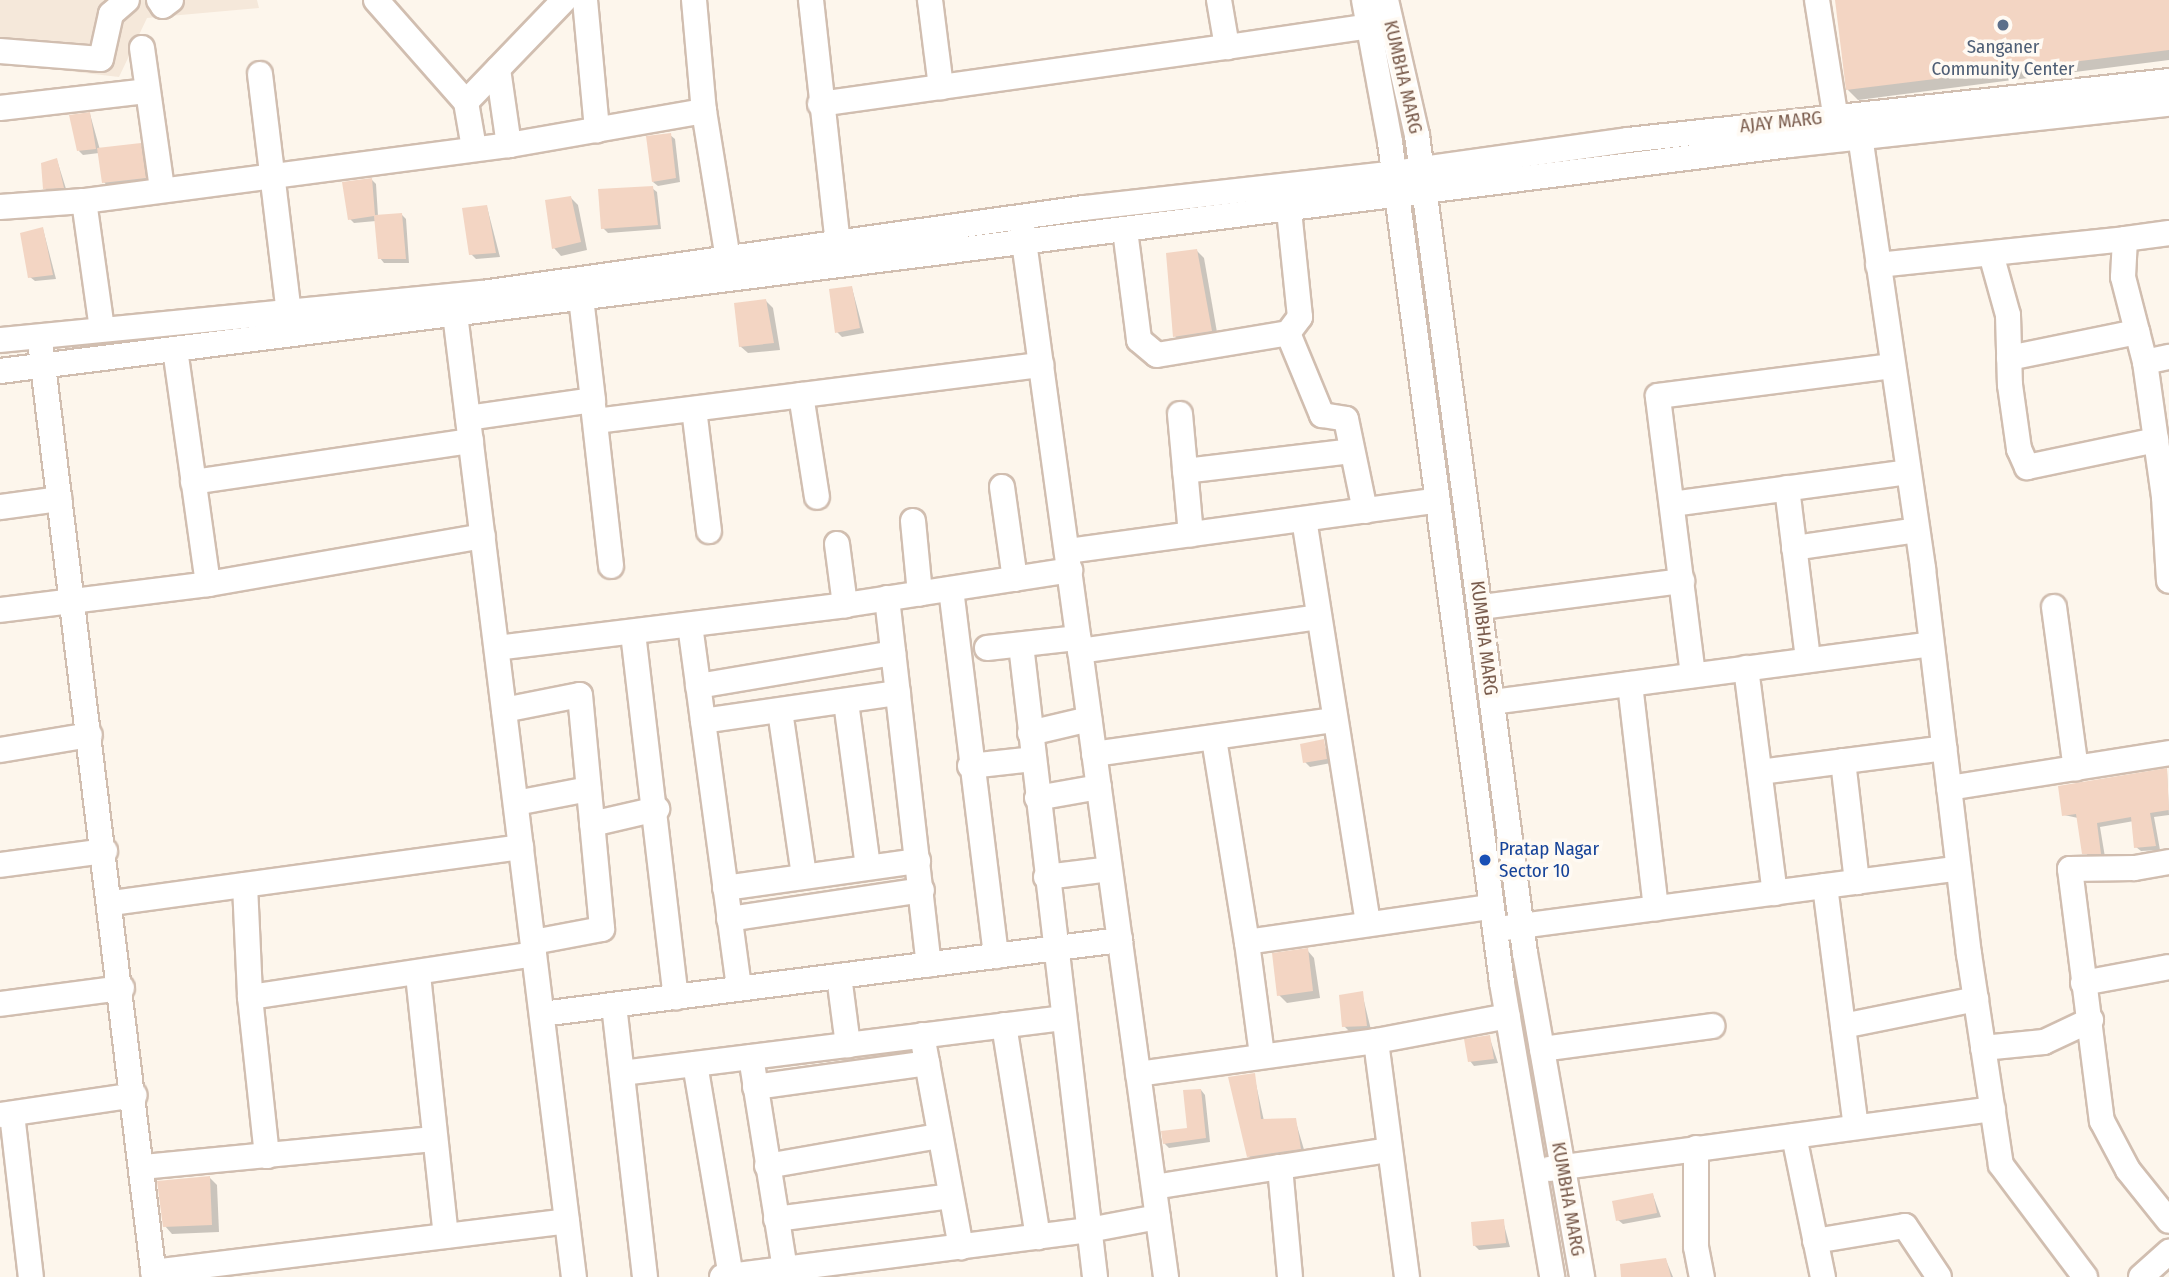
<!DOCTYPE html>
<style>
body{margin:0}
#map{position:relative;width:2169px;height:1277px;overflow:hidden;background:#fdf6ec;font-family:"Fira Sans Condensed",sans-serif}
div>[style]{position:absolute}
[style*='--x']{left:calc(var(--x)*1px);top:calc(var(--y)*1px);width:calc(var(--w)*1px);rotate:calc(var(--a)*1deg)}
.residential>*{inset:0;background:#f5e8da}
.shadow>*{inset:0;background:#0003}
.building>*{inset:0;background:#f3d5c3}
.roads{filter:drop-shadow(2px 0 #d1beb0) drop-shadow(-2px 0 #d1beb0) drop-shadow(0 2px #d1beb0) drop-shadow(0 -2px #d1beb0)}
.minor>*{height:24px;margin:-12px;padding:0 12px;transform-origin:12px;border-radius:12px;background:#fff}
.dots>*{width:19px;height:19px;translate:-50% -50%;box-sizing:border-box;border:4px solid #fffaf3;border-radius:50%}
span{translate:-50% -50%;white-space:nowrap;text-align:center;line-height:1.15;-webkit-text-stroke:7px #fffaf3;paint-order:stroke}
.service-label{font-size:19px;color:#4e5e75}
.street-label{font-size:19px;color:#7a5c4d}
.transit-label{font-size:19px;color:#164399}
.left{translate:0 -50%;text-align:left}
</style>
<div id="map">
<div class="residential">
<div style="clip-path:polygon(0 0,257px 0,259px 8px,147px 18px,119px 77px,0 63px)"></div>
</div>
<div class="shadow">
<div style="clip-path:polygon(1836px 0,2169px 0,2169px 60px,1858px 100px,1848px 90px)"></div>
<div style="clip-path:polygon(90px 114px,100px 150px,140px 145px,145px 149px,149px 182px,108px 187px,104px 182px,99px 153px,83px 155px,79px 151px)"></div>
<div style="clip-path:polygon(670px 135px,675px 139px,680px 182px,658px 186px,653px 182px)"></div>
<div style="clip-path:polygon(57px 160px,67px 192px,49px 193px,45px 188px)"></div>
<div style="clip-path:polygon(372px 180px,376px 184px,378px 216px,402px 215px,406px 219px,409px 263px,384px 263px,380px 258px,376px 221px,354px 223px,350px 219px)"></div>
<div style="clip-path:polygon(652px 188px,657px 192px,661px 229px,608px 233px,603px 228px)"></div>
<div style="clip-path:polygon(571px 198px,578px 205px,587px 250px,561px 256px,554px 248px)"></div>
<div style="clip-path:polygon(487px 207px,500px 257px,476px 259px,471px 254px)"></div>
<div style="clip-path:polygon(43px 229px,56px 279px,35px 281px,30px 277px)"></div>
<div style="clip-path:polygon(1197px 251px,1204px 258px,1218px 338px,1182px 344px,1175px 336px)"></div>
<div style="clip-path:polygon(852px 288px,864px 333px,842px 337px,837px 332px)"></div>
<div style="clip-path:polygon(766px 301px,773px 308px,780px 350px,748px 353px,740px 346px)"></div>
<div style="clip-path:polygon(1323px 741px,1331px 763px,1310px 767px,1305px 762px)"></div>
<div style="clip-path:polygon(2167px 770px,2169px 815px,2154px 817px,2160px 850px,2141px 851px,2136px 847px,2134px 821px,2100px 827px,2105px 857px,2088px 858px,2078px 818px,2064px 815px)"></div>
<div style="clip-path:polygon(1307px 950px,1314px 958px,1320px 998px,1287px 1003px,1279px 995px)"></div>
<div style="clip-path:polygon(1362px 993px,1371px 1030px,1349px 1031px,1344px 1026px)"></div>
<div style="clip-path:polygon(1489px 1036px,1498px 1063px,1474px 1066px,1470px 1061px)"></div>
<div style="clip-path:polygon(1254px 1075px,1264px 1121px,1295px 1119px,1305px 1153px,1253px 1161px,1249px 1156px)"></div>
<div style="clip-path:polygon(1201px 1090px,1205px 1095px,1210px 1142px,1169px 1148px,1164px 1143px,1189px 1129px)"></div>
<div style="clip-path:polygon(209px 1177px,217px 1185px,219px 1232px,172px 1234px,165px 1226px)"></div>
<div style="clip-path:polygon(1653px 1195px,1661px 1217px,1623px 1224px,1618px 1220px)"></div>
<div style="clip-path:polygon(1503px 1221px,1510px 1247px,1479px 1250px,1474px 1245px)"></div>
<div style="clip-path:polygon(1666px 1260px,1673px 1277px,1623px 1277px)"></div>
</div>
<div class="building">
<div style="clip-path:polygon(1835px 0,2169px 0,2169px 50px,1846px 90px)"></div>
<div style="clip-path:polygon(90px 112px,96px 149px,77px 151px,69px 115px)"></div>
<div style="clip-path:polygon(671px 133px,676px 178px,652px 182px,646px 136px)"></div>
<div style="clip-path:polygon(141px 143px,146px 178px,102px 183px,97px 148px)"></div>
<div style="clip-path:polygon(57px 158px,64px 188px,43px 189px,41px 163px)"></div>
<div style="clip-path:polygon(372px 178px,375px 215px,402px 213px,406px 259px,378px 259px,374px 216px,348px 220px,342px 182px)"></div>
<div style="clip-path:polygon(653px 186px,658px 225px,601px 229px,598px 189px)"></div>
<div style="clip-path:polygon(571px 196px,581px 242px,552px 249px,545px 200px)"></div>
<div style="clip-path:polygon(487px 205px,496px 253px,469px 255px,462px 208px)"></div>
<div style="clip-path:polygon(43px 227px,53px 275px,28px 278px,20px 233px)"></div>
<div style="clip-path:polygon(1197px 249px,1212px 331px,1173px 337px,1166px 253px)"></div>
<div style="clip-path:polygon(852px 286px,860px 328px,835px 333px,829px 289px)"></div>
<div style="clip-path:polygon(766px 299px,774px 343px,739px 347px,734px 303px)"></div>
<div style="clip-path:polygon(1324px 739px,1327px 759px,1303px 763px,1300px 744px)"></div>
<div style="clip-path:polygon(2167px 768px,2169px 810px,2150px 813px,2156px 846px,2134px 848px,2131px 817px,2097px 823px,2101px 854px,2082px 854px,2076px 814px,2062px 816px,2058px 786px)"></div>
<div style="clip-path:polygon(1308px 948px,1313px 991px,1277px 996px,1272px 953px)"></div>
<div style="clip-path:polygon(1363px 991px,1367px 1026px,1342px 1027px,1339px 995px)"></div>
<div style="clip-path:polygon(1490px 1035px,1494px 1059px,1468px 1062px,1464px 1039px)"></div>
<div style="clip-path:polygon(1255px 1073px,1261px 1119px,1296px 1118px,1301px 1149px,1247px 1157px,1228px 1077px)"></div>
<div style="clip-path:polygon(1201px 1089px,1206px 1138px,1163px 1144px,1161px 1131px,1187px 1128px,1183px 1090px)"></div>
<div style="clip-path:polygon(210px 1176px,212px 1225px,163px 1227px,157px 1181px)"></div>
<div style="clip-path:polygon(1653px 1193px,1657px 1213px,1616px 1221px,1612px 1201px)"></div>
<div style="clip-path:polygon(1504px 1219px,1506px 1243px,1473px 1246px,1471px 1222px)"></div>
<div style="clip-path:polygon(1666px 1258px,1671px 1277px,1621px 1277px,1620px 1264px)"></div>
</div>
<div class="roads">
<div class="minor">
<div style="--x:159;--y:0;--w:7;--a:56"></div>
<div style="--x:163;--y:6;--w:10;--a:-37"></div>
<div style="--x:376;--y:0;--w:136;--a:48.6"></div>
<div style="--x:585;--y:0;--w:131;--a:84.7"></div>
<div style="--x:694;--y:0;--w:111;--a:84.9"></div>
<div style="--x:704;--y:111;--w:163;--a:80.8"></div>
<div style="--x:811;--y:0;--w:244;--a:83.7"></div>
<div style="--x:930;--y:0;--w:88;--a:82.8"></div>
<div style="--x:1219;--y:0;--w:48;--a:80.3"></div>
<div style="--x:1227;--y:47;--w:146;--a:-8.3"></div>
<div style="--x:1364;--y:0;--w:144;--a:79.6"></div>
<div style="--x:1390;--y:142;--w:848;--a:82.41"></div>
<div style="--x:1502;--y:983;--w:298;--a:80.3"></div>
<div style="--x:1386;--y:0;--w:139;--a:77.1"></div>
<div style="--x:1417;--y:135;--w:825;--a:82.48"></div>
<div style="--x:1525;--y:953;--w:329;--a:80"></div>
<div style="--x:1817;--y:0;--w:134;--a:81"></div>
<div style="--x:142;--y:48;--w:141;--a:81.9"></div>
<div style="--x:0;--y:51;--w:101;--a:4.5"></div>
<div style="--x:101;--y:59;--w:46;--a:-77.5"></div>
<div style="--x:111;--y:14;--w:21;--a:-41"></div>
<div style="--x:498;--y:69;--w:77;--a:81.8"></div>
<div style="--x:260;--y:74;--w:241;--a:83.1"></div>
<div style="--x:820;--y:104;--w:411;--a:-8"></div>
<div style="--x:0;--y:108;--w:147;--a:-6.6"></div>
<div style="--x:1858;--y:122;--w:452;--a:81.7"></div>
<div style="--x:1923;--y:569;--w:388;--a:83.2"></div>
<div style="--x:1969;--y:954;--w:213;--a:81.4"></div>
<div style="--x:2001;--y:1165;--w:140;--a:53.1"></div>
<div style="--x:474;--y:148;--w:47;--a:-99.9"></div>
<div style="--x:466;--y:102;--w:141;--a:-46.1"></div>
<div style="--x:84;--y:201;--w:129;--a:82"></div>
<div style="--x:0;--y:207;--w:84;--a:-4.1"></div>
<div style="--x:84;--y:201;--w:429;--a:-7.5"></div>
<div style="--x:509;--y:145;--w:198;--a:-9.9"></div>
<div style="--x:1022;--y:227;--w:1060;--a:82.19"></div>
<div style="--x:1125;--y:230;--w:111;--a:82.7"></div>
<div style="--x:1139;--y:340;--w:23;--a:40"></div>
<div style="--x:1157;--y:355;--w:133;--a:-9.5"></div>
<div style="--x:1288;--y:333;--w:20;--a:-53"></div>
<div style="--x:1300;--y:317;--w:108;--a:-95.9"></div>
<div style="--x:2169;--y:233;--w:44;--a:172.2"></div>
<div style="--x:2125;--y:239;--w:38;--a:93"></div>
<div style="--x:2123;--y:277;--w:88;--a:75.5"></div>
<div style="--x:2145;--y:362;--w:136;--a:82"></div>
<div style="--x:2164;--y:497;--w:84;--a:86.6"></div>
<div style="--x:1991;--y:254;--w:63;--a:74.4"></div>
<div style="--x:2008;--y:315;--w:70;--a:88.4"></div>
<div style="--x:2010;--y:385;--w:65;--a:82"></div>
<div style="--x:2019;--y:449;--w:20;--a:66"></div>
<div style="--x:2027;--y:467;--w:132;--a:-11.8"></div>
<div style="--x:1878;--y:265;--w:248;--a:-6"></div>
<div style="--x:455;--y:314;--w:970;--a:82.96"></div>
<div style="--x:1288;--y:333;--w:89;--a:67.5"></div>
<div style="--x:1322;--y:415;--w:24;--a:9"></div>
<div style="--x:1346;--y:419;--w:94;--a:78.3"></div>
<div style="--x:0;--y:340;--w:484;--a:-5.6"></div>
<div style="--x:482;--y:293;--w:608;--a:-8.04"></div>
<div style="--x:1084;--y:208;--w:312;--a:-6.4"></div>
<div style="--x:1394;--y:173;--w:236;--a:-8"></div>
<div style="--x:1628;--y:140;--w:544;--a:-6.22"></div>
<div style="--x:41;--y:349;--w:935;--a:83.06"></div>
<div style="--x:175;--y:349;--w:237;--a:82"></div>
<div style="--x:2009;--y:358;--w:131;--a:-11.5"></div>
<div style="--x:2145;--y:362;--w:25;--a:-12"></div>
<div style="--x:0;--y:371;--w:1804;--a:-7.2"></div>
<div style="--x:1790;--y:145;--w:381;--a:-6.2"></div>
<div style="--x:801;--y:395;--w:103;--a:81.1"></div>
<div style="--x:593;--y:405;--w:162;--a:83.6"></div>
<div style="--x:694;--y:409;--w:123;--a:83"></div>
<div style="--x:1180;--y:414;--w:121;--a:84.8"></div>
<div style="--x:468;--y:418;--w:126;--a:-8.2"></div>
<div style="--x:593;--y:400;--w:103;--a:-96.7"></div>
<div style="--x:596;--y:421;--w:449;--a:-7.2"></div>
<div style="--x:1185;--y:471;--w:168;--a:-6.8"></div>
<div style="--x:193;--y:482;--w:281;--a:-8.4"></div>
<div style="--x:1002;--y:487;--w:93;--a:82"></div>
<div style="--x:1787;--y:488;--w:173;--a:83"></div>
<div style="--x:1672;--y:504;--w:238;--a:-7.7"></div>
<div style="--x:0;--y:507;--w:60;--a:-7.7"></div>
<div style="--x:1304;--y:519;--w:409;--a:81"></div>
<div style="--x:913;--y:521;--w:73;--a:84.5"></div>
<div style="--x:837;--y:544;--w:62;--a:82.5"></div>
<div style="--x:1794;--y:548;--w:124;--a:-8.3"></div>
<div style="--x:1068;--y:551;--w:373;--a:-7.8"></div>
<div style="--x:951;--y:589;--w:370;--a:83"></div>
<div style="--x:887;--y:598;--w:369;--a:83.5"></div>
<div style="--x:1481;--y:607;--w:203;--a:-7.4"></div>
<div style="--x:2054;--y:607;--w:163;--a:82.3"></div>
<div style="--x:0;--y:610;--w:210;--a:-7.1"></div>
<div style="--x:208;--y:584;--w:279;--a:-9.9"></div>
<div style="--x:690;--y:625;--w:367;--a:82.3"></div>
<div style="--x:633;--y:633;--w:367;--a:83.3"></div>
<div style="--x:1021;--y:645;--w:636;--a:83.32"></div>
<div style="--x:497;--y:648;--w:351;--a:-7"></div>
<div style="--x:845;--y:605;--w:228;--a:-8.8"></div>
<div style="--x:987;--y:648;--w:92;--a:-6.3"></div>
<div style="--x:1080;--y:651;--w:241;--a:-8.1"></div>
<div style="--x:1746;--y:668;--w:227;--a:82.7"></div>
<div style="--x:1693;--y:675;--w:281;--a:-97.2"></div>
<div style="--x:1658;--y:396;--w:236;--a:-7.3"></div>
<div style="--x:1630;--y:684;--w:226;--a:83.4"></div>
<div style="--x:698;--y:686;--w:198;--a:-9.6"></div>
<div style="--x:846;--y:702;--w:166;--a:82.4"></div>
<div style="--x:1492;--y:702;--w:443;--a:-7.5"></div>
<div style="--x:504;--y:710;--w:77;--a:-11.2"></div>
<div style="--x:580;--y:695;--w:235;--a:84.6"></div>
<div style="--x:602;--y:929;--w:70;--a:169.3"></div>
<div style="--x:780;--y:711;--w:167;--a:81.7"></div>
<div style="--x:703;--y:721;--w:197;--a:-8.2"></div>
<div style="--x:1030;--y:733;--w:61;--a:-13.3"></div>
<div style="--x:1214;--y:739;--w:206;--a:80.8"></div>
<div style="--x:0;--y:750;--w:91;--a:-9.5"></div>
<div style="--x:1094;--y:754;--w:241;--a:-8.1"></div>
<div style="--x:1843;--y:761;--w:122;--a:83.4"></div>
<div style="--x:970;--y:766;--w:63;--a:-6.3"></div>
<div style="--x:1760;--y:772;--w:186;--a:-7.4"></div>
<div style="--x:1949;--y:788;--w:223;--a:-9"></div>
<div style="--x:1037;--y:798;--w:63;--a:-10.1"></div>
<div style="--x:516;--y:803;--w:74;--a:-10.9"></div>
<div style="--x:592;--y:824;--w:67;--a:-13"></div>
<div style="--x:2169;--y:862;--w:36;--a:170"></div>
<div style="--x:2134;--y:868;--w:64;--a:179.1"></div>
<div style="--x:2070;--y:869;--w:254;--a:82.8"></div>
<div style="--x:2102;--y:1121;--w:55;--a:62"></div>
<div style="--x:2128;--y:1170;--w:65;--a:51.2"></div>
<div style="--x:0;--y:865;--w:106;--a:-7.6"></div>
<div style="--x:1046;--y:877;--w:64;--a:-7.1"></div>
<div style="--x:245;--y:885;--w:112;--a:87.4"></div>
<div style="--x:250;--y:997;--w:160;--a:83.9"></div>
<div style="--x:1825;--y:886;--w:243;--a:82.7"></div>
<div style="--x:725;--y:888;--w:195;--a:-8"></div>
<div style="--x:112;--y:903;--w:413;--a:-7.8"></div>
<div style="--x:729;--y:919;--w:195;--a:-8.5"></div>
<div style="--x:1505;--y:928;--w:457;--a:-7.5"></div>
<div style="--x:418;--y:975;--w:262;--a:83.9"></div>
<div style="--x:839;--y:976;--w:70;--a:82.6"></div>
<div style="--x:2083;--y:983;--w:87;--a:-10.5"></div>
<div style="--x:250;--y:997;--w:287;--a:-8.6"></div>
<div style="--x:0;--y:1004;--w:123;--a:-7.5"></div>
<div style="--x:614;--y:1005;--w:274;--a:83.5"></div>
<div style="--x:542;--y:1014;--w:583;--a:-7.3"></div>
<div style="--x:1004;--y:1025;--w:215;--a:80.9"></div>
<div style="--x:1843;--y:1026;--w:136;--a:-11.5"></div>
<div style="--x:922;--y:1035;--w:216;--a:79.6"></div>
<div style="--x:1983;--y:1048;--w:61;--a:-5.6"></div>
<div style="--x:2044;--y:1042;--w:52;--a:-25.1"></div>
<div style="--x:1542;--y:1049;--w:172;--a:-7.7"></div>
<div style="--x:1262;--y:1055;--w:114;--a:-97.6"></div>
<div style="--x:1247;--y:942;--w:246;--a:-8.2"></div>
<div style="--x:751;--y:1057;--w:215;--a:80.9"></div>
<div style="--x:695;--y:1064;--w:215;--a:80.4"></div>
<div style="--x:622;--y:1073;--w:444;--a:-7.1"></div>
<div style="--x:1138;--y:1074;--w:240;--a:-7.9"></div>
<div style="--x:755;--y:1087;--w:174;--a:-7.9"></div>
<div style="--x:12;--y:1114;--w:164;--a:83.4"></div>
<div style="--x:0;--y:1115;--w:136;--a:-8.4"></div>
<div style="--x:1794;--y:1136;--w:144;--a:78.4"></div>
<div style="--x:1696;--y:1148;--w:99;--a:90"></div>
<div style="--x:1696;--y:1247;--w:31;--a:79"></div>
<div style="--x:767;--y:1166;--w:175;--a:-9.9"></div>
<div style="--x:143;--y:1167;--w:293;--a:-5.5"></div>
<div style="--x:1280;--y:1167;--w:110;--a:-8.9"></div>
<div style="--x:1549;--y:1169;--w:448;--a:-7.7"></div>
<div style="--x:1154;--y:1187;--w:128;--a:-9"></div>
<div style="--x:1280;--y:1167;--w:110;--a:84.8"></div>
<div style="--x:776;--y:1219;--w:176;--a:-7.5"></div>
<div style="--x:1815;--y:1241;--w:91;--a:-9.5"></div>
<div style="--x:1905;--y:1226;--w:61;--a:56.3"></div>
<div style="--x:153;--y:1272;--w:417;--a:-7"></div>
<div style="--x:722;--y:1277;--w:370;--a:-7.3"></div>
<div style="--x:1089;--y:1230;--w:70;--a:-10.7"></div>
<div style="--x:1407;--y:1277;--w:238;--a:-97.5"></div>
<div style="--x:1376;--y:1041;--w:134;--a:-10.7"></div>
<div style="--x:2141;--y:1277;--w:38;--a:-42"></div>
</div>
</div>
<div class="dots">
<div style="left:2003px;top:25px;background:#5c6f8a"></div>
<div style="left:1485px;top:860px;background:#1a4fb4"></div>
</div>
<div class="service-label">
<span style="left:2003px;top:58px">Sanganer<br>Community Center</span>
</div>
<div class="street-label">
<span style="left:1403px;top:77px;rotate:77deg">KUMBHA MARG</span>
<span style="left:1781px;top:122px;rotate:-6deg">AJAY MARG</span>
<span style="left:1484px;top:638px;rotate:83deg">KUMBHA MARG</span>
<span style="left:1568px;top:1199px;rotate:80deg">KUMBHA MARG</span>
</div>
<div class="transit-label">
<span class="left" style="left:1499px;top:860px">Pratap Nagar<br>Sector 10</span>
</div>
</div>
